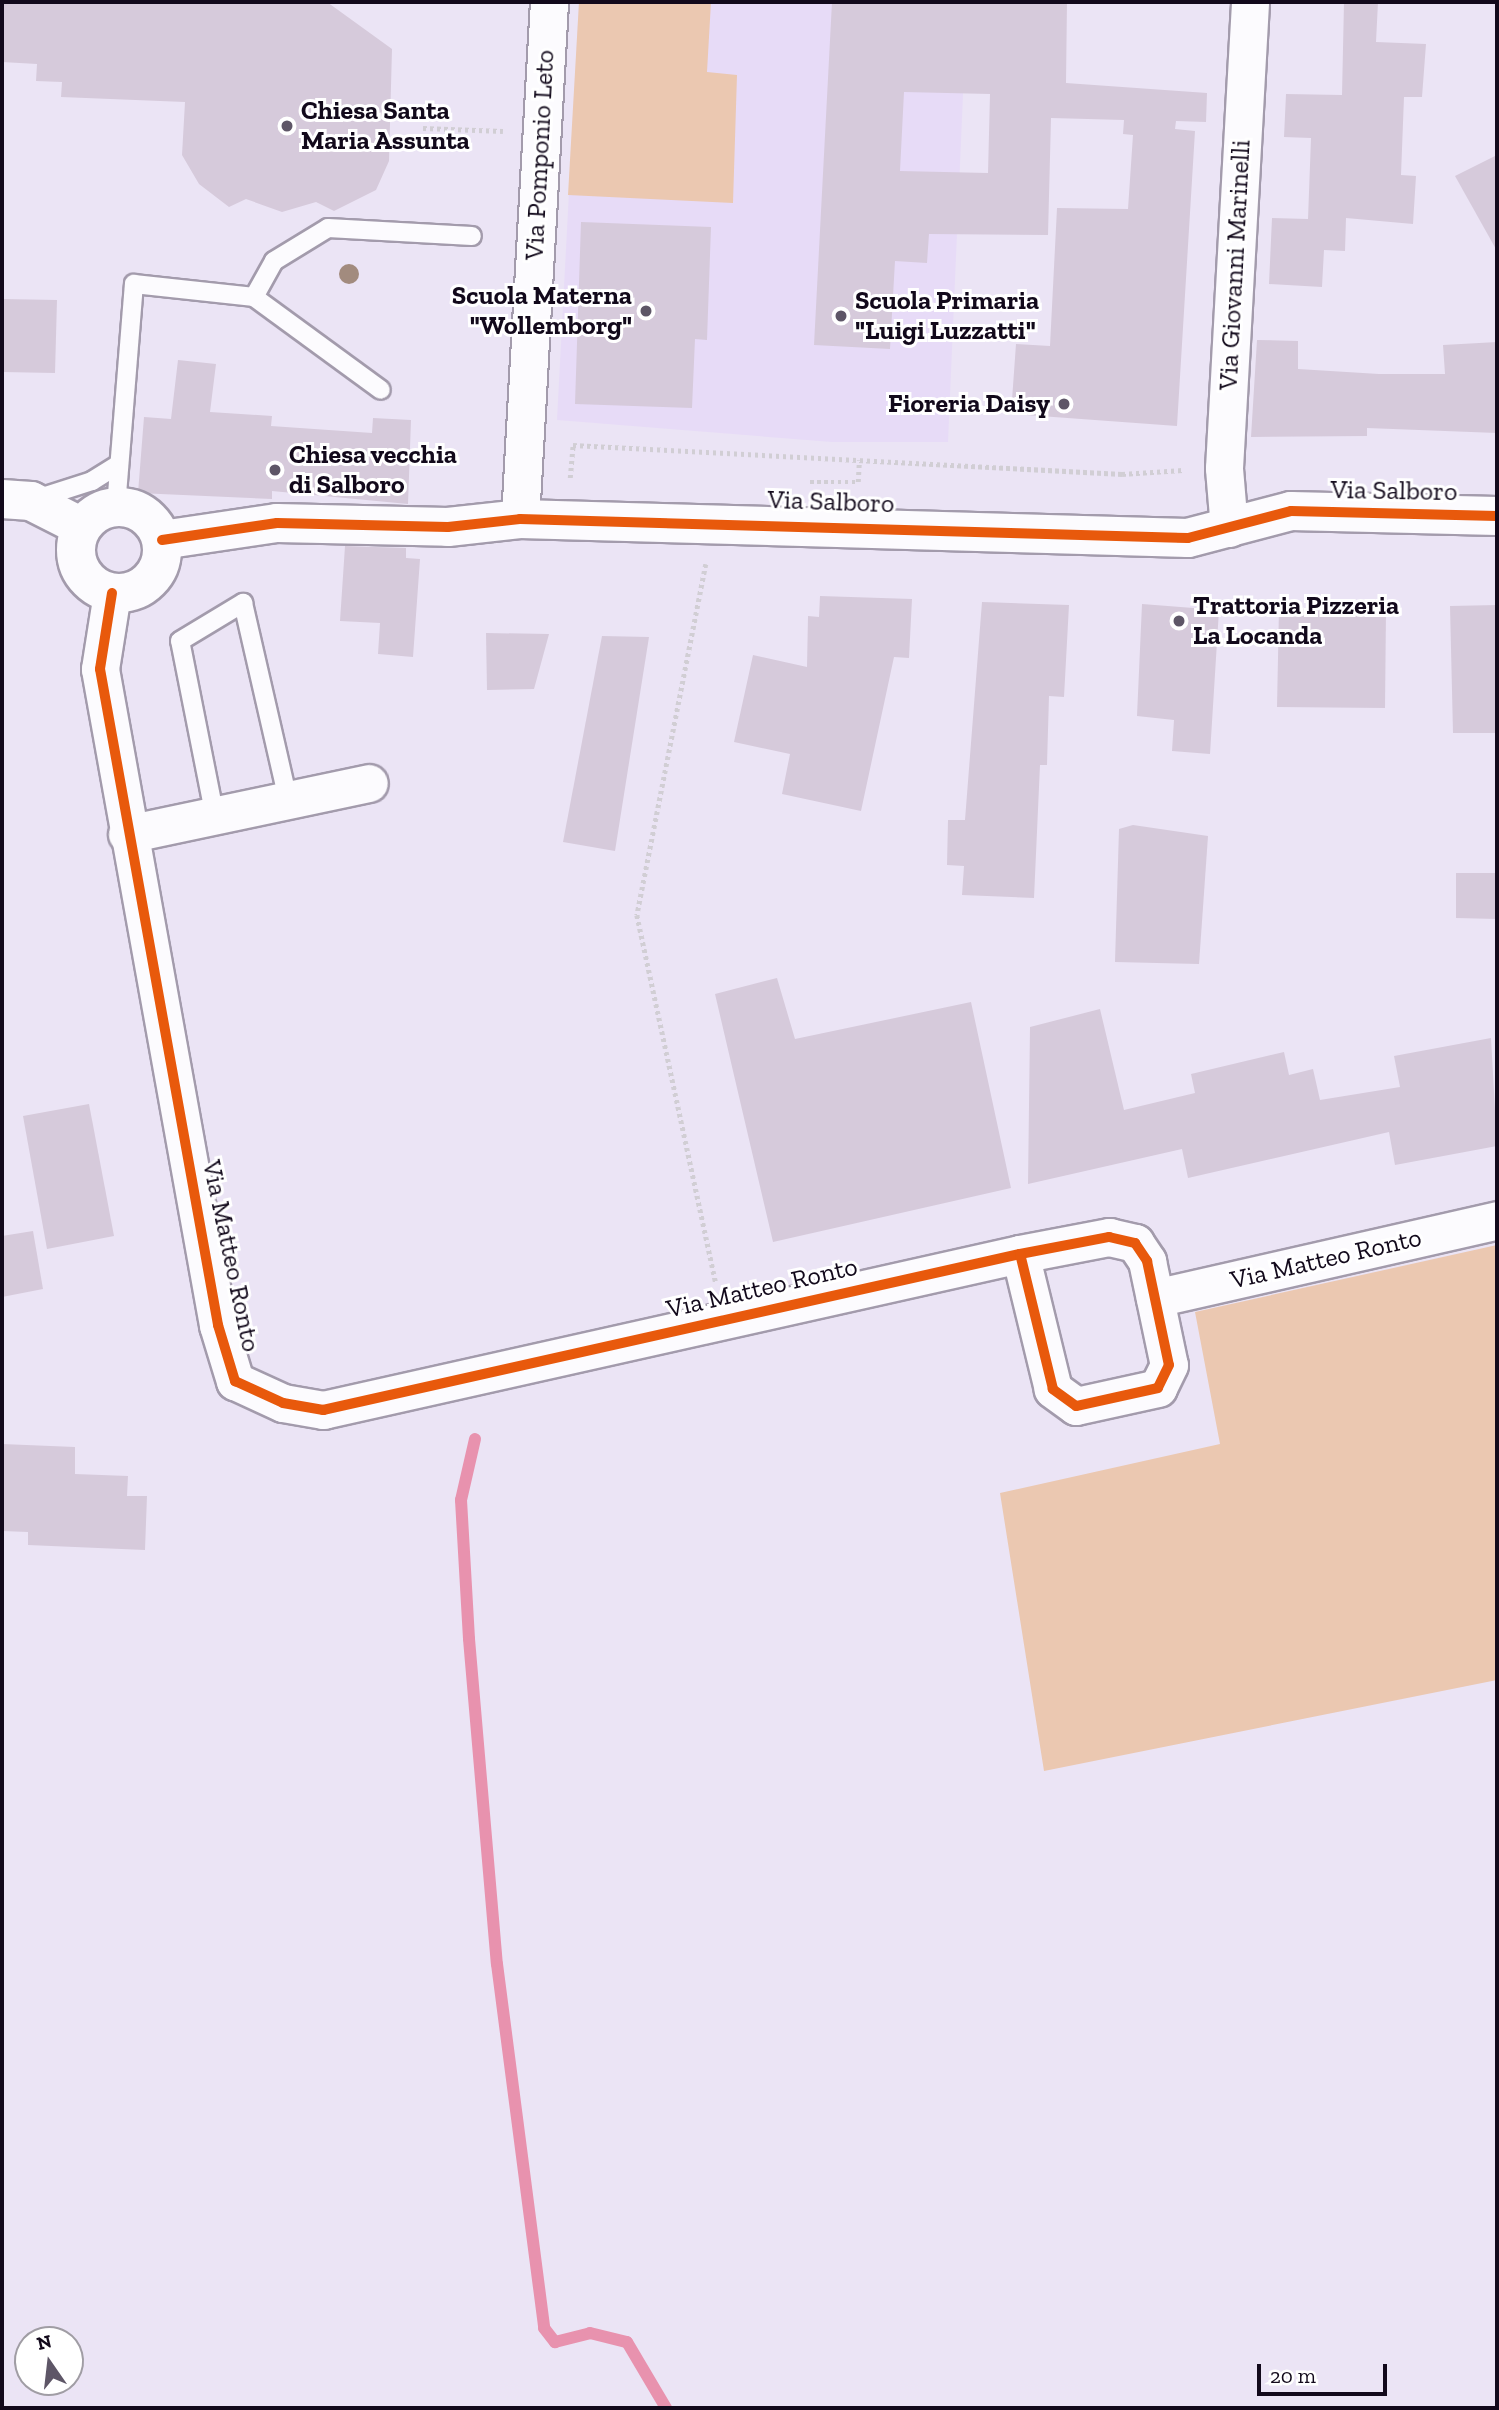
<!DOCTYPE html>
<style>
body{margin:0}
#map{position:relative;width:1499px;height:2410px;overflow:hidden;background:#ebe4f5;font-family:"Zilla Slab",serif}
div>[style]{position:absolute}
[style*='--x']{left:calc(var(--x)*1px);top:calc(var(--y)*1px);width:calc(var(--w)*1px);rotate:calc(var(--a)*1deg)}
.built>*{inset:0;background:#e7dbf7}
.green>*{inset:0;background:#ebc8b1}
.stream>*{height:12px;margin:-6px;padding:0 6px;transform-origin:6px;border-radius:6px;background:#e892ae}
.building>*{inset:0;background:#d6cadb}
.path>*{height:4.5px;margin-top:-2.25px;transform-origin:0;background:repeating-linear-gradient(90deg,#d1ced4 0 3.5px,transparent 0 7px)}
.roads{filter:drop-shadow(2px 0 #a39bac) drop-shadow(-2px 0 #a39bac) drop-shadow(0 2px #a39bac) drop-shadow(0 -2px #a39bac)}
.lane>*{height:18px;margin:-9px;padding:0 9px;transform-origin:9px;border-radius:9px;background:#fcfbfe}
.street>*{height:37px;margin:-18.5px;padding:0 18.5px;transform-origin:18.5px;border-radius:18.5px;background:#fcfbfe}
.secondary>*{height:38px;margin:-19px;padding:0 19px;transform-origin:19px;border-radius:19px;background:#fcfbfe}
.secondary>.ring{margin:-19px;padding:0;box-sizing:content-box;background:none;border:38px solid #fcfbfe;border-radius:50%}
.cycleway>*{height:10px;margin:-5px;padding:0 5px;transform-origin:5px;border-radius:5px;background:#e8590c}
.trees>*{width:20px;height:20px;margin:-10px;border-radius:50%;background:#a28b7e}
.dots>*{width:19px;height:19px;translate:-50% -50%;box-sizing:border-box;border:4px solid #fff;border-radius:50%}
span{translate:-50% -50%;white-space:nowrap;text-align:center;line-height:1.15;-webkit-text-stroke:6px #fff;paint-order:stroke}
.poi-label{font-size:26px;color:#12091b;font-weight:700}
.left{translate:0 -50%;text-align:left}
.right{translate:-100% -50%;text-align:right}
.street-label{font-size:26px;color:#12091b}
.frame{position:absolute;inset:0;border:4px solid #12091b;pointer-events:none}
.north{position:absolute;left:14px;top:2326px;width:70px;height:70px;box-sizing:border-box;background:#fff;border:2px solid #a09da4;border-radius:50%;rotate:346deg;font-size:19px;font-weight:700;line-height:28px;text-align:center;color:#12091b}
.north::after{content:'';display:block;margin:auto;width:24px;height:32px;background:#5e5667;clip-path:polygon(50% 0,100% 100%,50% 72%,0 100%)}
.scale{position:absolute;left:1257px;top:2364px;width:130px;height:32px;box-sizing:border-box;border:4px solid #12091b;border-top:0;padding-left:9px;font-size:21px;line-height:24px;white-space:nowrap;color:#12091b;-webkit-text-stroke:5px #fff;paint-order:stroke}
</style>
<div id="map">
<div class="built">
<div style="clip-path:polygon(579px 2px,967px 2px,948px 442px,832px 442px,557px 420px)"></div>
</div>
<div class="green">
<div style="clip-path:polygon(579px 2px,711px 2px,707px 72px,737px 75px,733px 203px,568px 195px)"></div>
<div style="clip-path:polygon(1497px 1245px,1497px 1680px,1044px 1771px,1000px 1493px,1220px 1444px,1195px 1312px)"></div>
</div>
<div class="stream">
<div style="--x:475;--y:1439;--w:63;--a:102.9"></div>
<div style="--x:461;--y:1500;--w:139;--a:86.7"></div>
<div style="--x:469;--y:1639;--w:326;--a:85.1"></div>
<div style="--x:497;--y:1964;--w:367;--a:82.6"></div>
<div style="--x:544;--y:2328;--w:18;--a:52"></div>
<div style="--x:555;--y:2342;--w:36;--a:-14"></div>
<div style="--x:590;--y:2333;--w:38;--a:14"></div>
<div style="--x:627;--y:2342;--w:77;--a:59.4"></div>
</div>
<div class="building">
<div style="clip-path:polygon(2px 2px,327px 2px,392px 49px,389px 161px,376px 190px,334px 211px,316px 202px,282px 212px,246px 199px,229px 207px,199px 184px,182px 155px,185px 102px,61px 97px,62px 82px,36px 81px,37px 64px,2px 62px)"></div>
<div style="clip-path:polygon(evenodd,832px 2px,1067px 2px,1066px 83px,1207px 93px,1206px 122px,1176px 121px,1175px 129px,1195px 131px,1177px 426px,1011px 414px,1016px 344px,1050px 346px,1057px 208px,1128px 209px,1133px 135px,1123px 134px,1124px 120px,1051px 118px,1048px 235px,929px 234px,927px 263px,895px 261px,890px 349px,814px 345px,832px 2px,904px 92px,990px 94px,988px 173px,900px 171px,904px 92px)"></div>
<div style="clip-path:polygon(1344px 2px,1378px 2px,1376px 42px,1426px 44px,1422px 97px,1404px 97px,1401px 175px,1416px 176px,1413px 224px,1346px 218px,1345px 251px,1324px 250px,1322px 287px,1269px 284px,1272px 218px,1308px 219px,1311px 138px,1284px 137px,1286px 94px,1342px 95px)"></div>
<div style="clip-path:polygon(1497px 155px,1497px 251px,1455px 176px)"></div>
<div style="clip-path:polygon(581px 222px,711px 227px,707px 340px,695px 339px,692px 408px,575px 404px)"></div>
<div style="clip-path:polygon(2px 299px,57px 300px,55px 373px,2px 372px)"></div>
<div style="clip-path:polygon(1257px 340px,1298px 341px,1298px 369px,1379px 374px,1445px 374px,1443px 345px,1497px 342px,1497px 433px,1367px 428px,1367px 436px,1251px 437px)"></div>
<div style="clip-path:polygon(178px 360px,216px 364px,210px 412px,272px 416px,271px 426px,372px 433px,373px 418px,411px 420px,408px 504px,272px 491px,272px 499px,138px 493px,144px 417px,171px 419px)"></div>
<div style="clip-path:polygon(345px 546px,406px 548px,406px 558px,420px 559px,413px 657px,378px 654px,380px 623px,340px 621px)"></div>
<div style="clip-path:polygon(820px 596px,912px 599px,909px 658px,894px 657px,861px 811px,782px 794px,790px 754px,734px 742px,753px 655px,807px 667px,808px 616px,819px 617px)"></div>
<div style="clip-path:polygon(982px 602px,1069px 605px,1064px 697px,1049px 696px,1047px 765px,1040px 765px,1034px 898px,962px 895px,964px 866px,947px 865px,948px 820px,965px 820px)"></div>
<div style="clip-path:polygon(1142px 604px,1219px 610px,1210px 754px,1172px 751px,1174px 720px,1137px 716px)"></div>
<div style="clip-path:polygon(1497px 605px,1497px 733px,1453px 733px,1450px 606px)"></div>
<div style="clip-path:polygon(1279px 608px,1386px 610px,1385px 708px,1277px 707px)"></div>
<div style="clip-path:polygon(486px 633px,549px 634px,534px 689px,487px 690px)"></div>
<div style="clip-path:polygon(602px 636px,649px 637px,615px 851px,563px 842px)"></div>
<div style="clip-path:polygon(1133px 825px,1208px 836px,1199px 964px,1115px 962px,1119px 829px)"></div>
<div style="clip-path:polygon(1456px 873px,1497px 873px,1497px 919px,1456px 918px)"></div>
<div style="clip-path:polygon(777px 978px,795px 1039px,971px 1002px,1011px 1188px,773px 1242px,715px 994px)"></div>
<div style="clip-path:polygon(1100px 1009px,1124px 1110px,1195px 1093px,1191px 1074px,1284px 1052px,1289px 1075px,1313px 1069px,1320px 1100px,1400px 1087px,1394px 1056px,1491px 1038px,1497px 1146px,1395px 1165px,1389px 1132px,1188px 1178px,1182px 1149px,1028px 1184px,1030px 1027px)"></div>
<div style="clip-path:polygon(89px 1104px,114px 1236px,47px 1249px,23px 1116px)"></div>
<div style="clip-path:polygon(33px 1231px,43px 1289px,2px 1297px,2px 1236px)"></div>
<div style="clip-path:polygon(2px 1444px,75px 1447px,75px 1474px,128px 1476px,127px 1496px,147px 1496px,145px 1550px,28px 1545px,28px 1532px,2px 1531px)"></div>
</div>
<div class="path">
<div style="--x:423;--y:128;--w:80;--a:2.1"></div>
<div style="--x:570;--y:478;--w:33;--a:-85"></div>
<div style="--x:573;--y:445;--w:550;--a:3.02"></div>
<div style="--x:1122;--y:474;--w:61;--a:-3.8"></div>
<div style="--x:810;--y:482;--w:48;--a:0"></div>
<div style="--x:858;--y:482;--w:22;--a:-87"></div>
<div style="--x:706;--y:564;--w:358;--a:101.1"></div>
<div style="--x:637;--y:915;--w:375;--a:77.9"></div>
</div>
<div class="roads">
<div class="lane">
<div style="--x:254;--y:297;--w:157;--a:36.2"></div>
<div style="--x:36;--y:499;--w:59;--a:-17.8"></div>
<div style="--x:92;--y:481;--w:28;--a:-32"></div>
<div style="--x:116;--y:507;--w:224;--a:-85.4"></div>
<div style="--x:134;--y:284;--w:121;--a:6.2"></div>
<div style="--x:254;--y:297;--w:41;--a:-60.9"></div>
<div style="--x:274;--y:261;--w:63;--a:-31.4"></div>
<div style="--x:328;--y:228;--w:144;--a:3.2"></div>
<div style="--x:215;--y:817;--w:179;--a:-101.2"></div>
<div style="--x:180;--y:641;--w:74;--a:-31.1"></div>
<div style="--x:243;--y:603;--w:202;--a:77.1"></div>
</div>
<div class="street">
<div style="--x:520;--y:519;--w:518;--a:-86.79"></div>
<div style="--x:1229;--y:528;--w:60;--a:-94.8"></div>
<div style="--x:1224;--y:468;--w:467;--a:-86.8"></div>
<div style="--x:112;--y:593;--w:77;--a:99"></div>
<div style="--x:100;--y:669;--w:667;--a:79.8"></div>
<div style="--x:218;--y:1325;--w:59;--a:73.1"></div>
<div style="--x:235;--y:1381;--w:53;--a:24.6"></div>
<div style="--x:283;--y:1403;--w:41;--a:9.9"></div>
<div style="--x:323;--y:1410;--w:714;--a:-12.62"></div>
<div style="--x:1020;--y:1254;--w:91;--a:-10.8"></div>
<div style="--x:1109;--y:1237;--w:27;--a:13"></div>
<div style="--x:1135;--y:1243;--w:22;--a:56"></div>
<div style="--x:1147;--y:1261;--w:106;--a:78.1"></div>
<div style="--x:1169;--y:1365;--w:25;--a:116"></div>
<div style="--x:1158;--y:1388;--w:84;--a:167.6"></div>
<div style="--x:1076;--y:1406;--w:29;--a:-144"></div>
<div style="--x:1053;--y:1389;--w:139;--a:-103.7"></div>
<div style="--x:127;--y:834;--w:247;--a:-11.9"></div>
<div style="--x:1155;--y:1298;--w:351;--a:-12.8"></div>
</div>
<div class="secondary">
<div style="--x:2;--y:499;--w:29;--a:4"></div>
<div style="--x:31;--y:501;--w:57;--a:27"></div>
<div class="ring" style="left:76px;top:507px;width:48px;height:48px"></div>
<div style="--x:162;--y:540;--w:116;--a:-8.4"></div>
<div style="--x:277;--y:523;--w:171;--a:1.3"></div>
<div style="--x:448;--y:527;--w:72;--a:-6.3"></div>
<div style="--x:520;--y:519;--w:668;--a:1.63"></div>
<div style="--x:1188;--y:538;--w:106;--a:-14.7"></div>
<div style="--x:1291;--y:511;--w:206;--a:1.4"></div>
</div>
</div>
<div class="cycleway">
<div style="--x:162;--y:540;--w:116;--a:-8.4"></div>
<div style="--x:277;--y:523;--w:171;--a:1.3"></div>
<div style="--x:448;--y:527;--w:72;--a:-6.3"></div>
<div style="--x:520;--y:519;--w:668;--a:1.63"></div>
<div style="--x:1188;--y:538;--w:106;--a:-14.7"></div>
<div style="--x:1291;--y:511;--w:206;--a:1.4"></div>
<div style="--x:112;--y:593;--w:77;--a:99"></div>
<div style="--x:100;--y:669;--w:667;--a:79.8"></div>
<div style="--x:218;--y:1325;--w:59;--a:73.1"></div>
<div style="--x:235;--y:1381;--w:53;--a:24.6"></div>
<div style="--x:283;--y:1403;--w:41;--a:9.9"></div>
<div style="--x:323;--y:1410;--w:714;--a:-12.62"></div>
<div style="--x:1020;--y:1254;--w:91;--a:-10.8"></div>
<div style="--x:1109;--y:1237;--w:27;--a:13"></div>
<div style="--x:1135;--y:1243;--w:22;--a:56"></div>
<div style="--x:1147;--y:1261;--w:106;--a:78.1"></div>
<div style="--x:1169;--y:1365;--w:25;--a:116"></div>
<div style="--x:1158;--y:1388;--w:84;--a:167.6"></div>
<div style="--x:1076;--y:1406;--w:29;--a:-144"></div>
<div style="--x:1053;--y:1389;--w:139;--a:-103.7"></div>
</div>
<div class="trees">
<div style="left:349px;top:274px"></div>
</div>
<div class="dots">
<div style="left:287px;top:126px;background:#5e5667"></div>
<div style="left:646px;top:311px;background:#5e5667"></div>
<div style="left:841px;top:316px;background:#5e5667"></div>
<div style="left:1064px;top:404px;background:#5e5667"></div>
<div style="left:275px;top:470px;background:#5e5667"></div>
<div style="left:1179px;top:621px;background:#5e5667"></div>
</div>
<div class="poi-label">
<span class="left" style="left:301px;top:126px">Chiesa Santa<br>Maria Assunta</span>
<span class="right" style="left:632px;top:311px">Scuola Materna<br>"Wollemborg"</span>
<span class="left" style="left:855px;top:316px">Scuola Primaria<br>"Luigi Luzzatti"</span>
<span class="right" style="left:1050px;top:404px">Fioreria Daisy</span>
<span class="left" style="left:289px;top:470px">Chiesa vecchia<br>di Salboro</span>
<span class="left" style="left:1193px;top:621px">Trattoria Pizzeria<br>La Locanda</span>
</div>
<div class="street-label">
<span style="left:540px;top:155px;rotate:-87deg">Via Pomponio Leto</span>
<span style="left:1235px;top:265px;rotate:-87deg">Via Giovanni Marinelli</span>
<span style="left:1394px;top:491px;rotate:1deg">Via Salboro</span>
<span style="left:831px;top:502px;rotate:2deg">Via Salboro</span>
<span style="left:231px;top:1256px;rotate:78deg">Via Matteo Ronto</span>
<span style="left:1326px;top:1259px;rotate:-13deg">Via Matteo Ronto</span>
<span style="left:762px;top:1288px;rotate:-13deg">Via Matteo Ronto</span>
</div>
<div class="frame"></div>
<div class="north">N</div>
<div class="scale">20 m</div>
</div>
